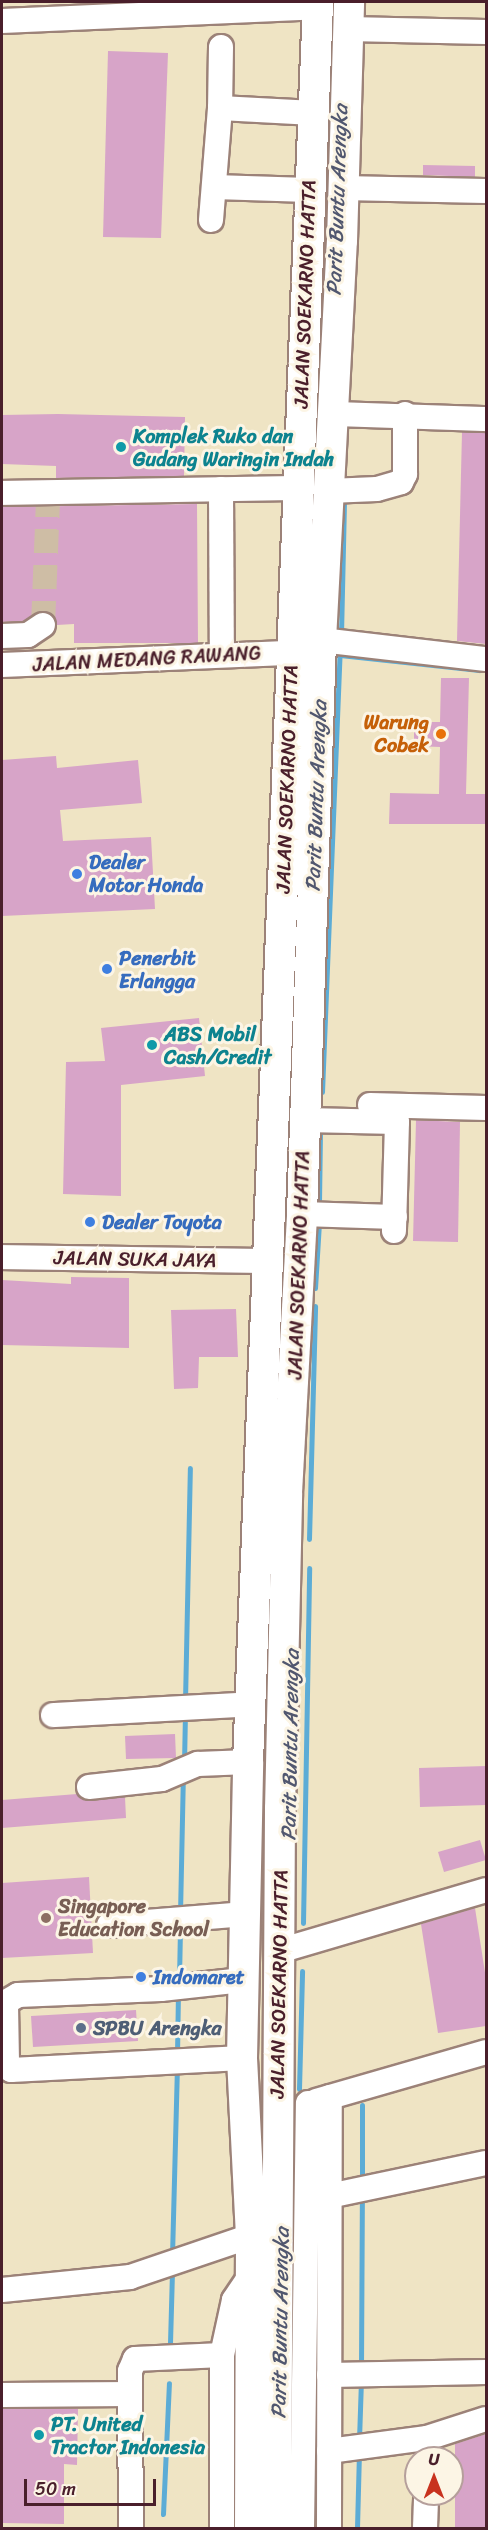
<!DOCTYPE html>
<style>
body{margin:0}
#map{position:relative;width:488px;height:2530px;overflow:hidden;background:#efe4c4;font-family:Sriracha,sans-serif}
div>[style]{position:absolute}
[style*='--x']{left:calc(var(--x)*1px);top:calc(var(--y)*1px);width:calc(var(--w)*1px);rotate:calc(var(--a)*1deg)}
.stream>*{height:5px;margin:-2.5px;padding:0 2.5px;transform-origin:2.5px;border-radius:2.5px;background:#5cacd6}
.building>*{inset:0;background:#d7a4c8}
.minor-tunnel>*{height:24px;margin-top:-12px;transform-origin:0;background:repeating-linear-gradient(90deg,#cebda5 0 24px,transparent 0 36px)}
.roads{filter:drop-shadow(2px 0 #9c8278) drop-shadow(-2px 0 #9c8278) drop-shadow(0 2px #9c8278) drop-shadow(0 -2px #9c8278)}
.minor>*{height:24px;margin:-12px;padding:0 12px;transform-origin:12px;border-radius:12px;background:#fff}
.major>*{height:30px;margin:-15px;padding:0 15px;transform-origin:15px;border-radius:15px;background:#fff}
.dots>*{width:16px;height:16px;translate:-50% -50%;box-sizing:border-box;border:3px solid #fcf5e5;border-radius:50%}
span{translate:-50% -50%;white-space:nowrap;text-align:center;line-height:1.15;-webkit-text-stroke:6px #fcf5e5;paint-order:stroke}
.street-label{font-size:20px;color:#4a1f2b}
.culture-label{font-size:20px;color:#0d838f;font-weight:700}
.left{translate:0 -50%;text-align:left}
.food-label{font-size:20px;color:#c56008;font-weight:700}
.right{translate:-100% -50%;text-align:right}
.shop-label{font-size:20px;color:#366cbe;font-weight:700}
.education-label{font-size:20px;color:#785e54;font-weight:700}
.service-label{font-size:20px;color:#4e5e75;font-weight:700}
.water-label{font-size:21px;color:#51576f;font-style:italic}
.frame{position:absolute;inset:0;border:3px solid #4a1f2b;pointer-events:none}
.north{position:absolute;left:404px;top:2446px;width:60px;height:60px;box-sizing:border-box;background:#fcf5e5;border:2px solid #b59f9b;border-radius:50%;rotate:0deg;font-size:16px;font-weight:700;line-height:24px;text-align:center;color:#4a1f2b}
.north::after{content:'';display:block;margin:auto;width:21px;height:27px;background:#c8321e;clip-path:polygon(50% 0,100% 100%,50% 72%,0 100%)}
.scale{position:absolute;left:24px;top:2479px;width:132px;height:27px;box-sizing:border-box;border:3px solid #4a1f2b;border-top:0;padding-left:8px;font-size:18px;line-height:21px;white-space:nowrap;color:#4a1f2b;-webkit-text-stroke:4px #fcf5e5;paint-order:stroke}
</style>
<div id="map">
<div class="stream">
<div style="--x:341;--y:635;--w:135;--a:-88.7"></div>
<div style="--x:340;--y:655;--w:140;--a:6.2"></div>
<div style="--x:322;--y:1092;--w:445;--a:-87.7"></div>
<div style="--x:319;--y:1203;--w:72;--a:-89.2"></div>
<div style="--x:315;--y:1288;--w:65;--a:-86.5"></div>
<div style="--x:309;--y:1539;--w:233;--a:-88.5"></div>
<div style="--x:185;--y:1701;--w:233;--a:-88.8"></div>
<div style="--x:184;--y:1764;--w:51;--a:-88.9"></div>
<div style="--x:180;--y:1914;--w:138;--a:-88.8"></div>
<div style="--x:303;--y:1923;--w:355;--a:-89"></div>
<div style="--x:179;--y:1980;--w:54;--a:-88.9"></div>
<div style="--x:177;--y:2055;--w:63;--a:-89.1"></div>
<div style="--x:299;--y:2089;--w:118;--a:-88.5"></div>
<div style="--x:362;--y:2105;--w:77;--a:90"></div>
<div style="--x:172;--y:2256;--w:189;--a:-88.5"></div>
<div style="--x:170;--y:2343;--w:72;--a:-88.4"></div>
<div style="--x:361;--y:2368;--w:174;--a:-89.7"></div>
<div style="--x:359;--y:2440;--w:60;--a:-88.1"></div>
<div style="--x:163;--y:2514;--w:131;--a:-87.4"></div>
<div style="--x:357;--y:2528;--w:76;--a:-88.5"></div>
</div>
<div class="building">
<div style="clip-path:polygon(108px 51px,168px 53px,161px 238px,103px 237px)"></div>
<div style="clip-path:polygon(423px 165px,475px 166px,475px 177px,423px 175px)"></div>
<div style="clip-path:polygon(58px 414px,185px 417px,184px 476px,56px 478px,56px 466px,2px 464px,2px 415px)"></div>
<div style="clip-path:polygon(462px 432px,486px 433px,486px 644px,457px 641px)"></div>
<div style="clip-path:polygon(197px 504px,198px 643px,74px 643px,74px 624px,57px 625px,54px 617px,43px 611px,23px 621px,2px 622px,2px 507px)"></div>
<div style="clip-path:polygon(441px 678px,469px 678px,466px 794px,486px 794px,486px 824px,389px 824px,390px 793px,439px 794px,440px 747px,414px 746px,414px 722px,440px 722px)"></div>
<div style="clip-path:polygon(56px 756px,57px 768px,138px 760px,142px 803px,60px 810px,63px 841px,151px 837px,155px 909px,2px 916px,2px 760px)"></div>
<div style="clip-path:polygon(199px 1018px,205px 1076px,121px 1085px,121px 1196px,63px 1194px,66px 1062px,105px 1061px,101px 1028px)"></div>
<div style="clip-path:polygon(416px 1120px,460px 1122px,458px 1242px,413px 1241px)"></div>
<div style="clip-path:polygon(71px 1277px,129px 1278px,129px 1348px,2px 1345px,2px 1280px,71px 1284px)"></div>
<div style="clip-path:polygon(236px 1309px,238px 1357px,199px 1357px,198px 1388px,174px 1389px,171px 1310px)"></div>
<div style="clip-path:polygon(175px 1734px,176px 1758px,126px 1759px,125px 1736px)"></div>
<div style="clip-path:polygon(486px 1766px,486px 1805px,420px 1807px,419px 1768px)"></div>
<div style="clip-path:polygon(77px 1794px,90px 1801px,125px 1797px,126px 1818px,2px 1828px,2px 1800px)"></div>
<div style="clip-path:polygon(480px 1840px,486px 1860px,444px 1872px,438px 1852px)"></div>
<div style="clip-path:polygon(89px 1877px,93px 1953px,2px 1958px,2px 1883px)"></div>
<div style="clip-path:polygon(475px 1908px,486px 1979px,486px 2026px,438px 2033px,421px 1924px)"></div>
<div style="clip-path:polygon(136px 2010px,138px 2041px,33px 2047px,31px 2016px)"></div>
<div style="clip-path:polygon(2px 2409px,78px 2409px,77px 2465px,64px 2464px,64px 2524px,2px 2523px)"></div>
<div style="clip-path:polygon(486px 2434px,486px 2529px,455px 2529px,455px 2444px)"></div>
</div>
<div class="minor-tunnel">
<div style="--x:43;--y:625;--w:125;--a:-87.7"></div>
</div>
<div class="roads">
<div class="minor">
<div style="--x:2;--y:21;--w:315;--a:-2.5"></div>
<div style="--x:348;--y:29;--w:138;--a:1.2"></div>
<div style="--x:221;--y:47;--w:61;--a:90.9"></div>
<div style="--x:220;--y:108;--w:94;--a:3"></div>
<div style="--x:214;--y:187;--w:95;--a:1.8"></div>
<div style="--x:343;--y:188;--w:142;--a:1.2"></div>
<div style="--x:211;--y:220;--w:112;--a:-85.4"></div>
<div style="--x:333;--y:414;--w:153;--a:1.9"></div>
<div style="--x:221;--y:489;--w:165;--a:89.7"></div>
<div style="--x:329;--y:491;--w:48;--a:-2.4"></div>
<div style="--x:377;--y:489;--w:25;--a:-16"></div>
<div style="--x:401;--y:482;--w:9;--a:-63"></div>
<div style="--x:405;--y:474;--w:60;--a:-90"></div>
<div style="--x:2;--y:493;--w:295;--a:-1"></div>
<div style="--x:2;--y:636;--w:26;--a:-2"></div>
<div style="--x:28;--y:635;--w:18;--a:-34"></div>
<div style="--x:321;--y:640;--w:166;--a:6.6"></div>
<div style="--x:2;--y:665;--w:290;--a:-2.4"></div>
<div style="--x:370;--y:1105;--w:116;--a:1.5"></div>
<div style="--x:305;--y:1120;--w:92;--a:1.2"></div>
<div style="--x:397;--y:1122;--w:109;--a:91.6"></div>
<div style="--x:302;--y:1214;--w:93;--a:1.8"></div>
<div style="--x:2;--y:1257;--w:266;--a:0.9"></div>
<div style="--x:53;--y:1715;--w:200;--a:-3.1"></div>
<div style="--x:89;--y:1787;--w:73;--a:-6.3"></div>
<div style="--x:162;--y:1779;--w:39;--a:-23"></div>
<div style="--x:198;--y:1764;--w:50;--a:-2.3"></div>
<div style="--x:109;--y:1925;--w:137;--a:-4.6"></div>
<div style="--x:279;--y:1951;--w:216;--a:-16.4"></div>
<div style="--x:242;--y:2058;--w:231;--a:177"></div>
<div style="--x:11;--y:2070;--w:9;--a:-117"></div>
<div style="--x:7;--y:2062;--w:60;--a:-91"></div>
<div style="--x:6;--y:2002;--w:14;--a:-30"></div>
<div style="--x:18;--y:1995;--w:143;--a:-2.4"></div>
<div style="--x:161;--y:1989;--w:82;--a:-6.3"></div>
<div style="--x:316;--y:2101;--w:177;--a:-16.1"></div>
<div style="--x:329;--y:2196;--w:160;--a:-11.9"></div>
<div style="--x:2;--y:2290;--w:129;--a:-5.8"></div>
<div style="--x:130;--y:2277;--w:128;--a:-18.7"></div>
<div style="--x:329;--y:2375;--w:157;--a:-1.1"></div>
<div style="--x:130;--y:2394;--w:134;--a:89.6"></div>
<div style="--x:2;--y:2395;--w:128;--a:-0.4"></div>
<div style="--x:130;--y:2394;--w:23;--a:-90"></div>
<div style="--x:130;--y:2371;--w:13;--a:-67"></div>
<div style="--x:135;--y:2359;--w:87;--a:-2.6"></div>
<div style="--x:329;--y:2451;--w:99;--a:-7.6"></div>
<div style="--x:427;--y:2438;--w:62;--a:-17.9"></div>
<div style="--x:222;--y:2528;--w:173;--a:-90"></div>
<div style="--x:222;--y:2355;--w:56;--a:-77.7"></div>
<div style="--x:234;--y:2300;--w:29;--a:-56"></div>
<div style="--x:302;--y:2528;--w:425;--a:-89.2"></div>
<div style="--x:329;--y:2528;--w:431;--a:-89.9"></div>
<div style="--x:425;--y:2528;--w:34;--a:-88"></div>
</div>
<div class="major">
<div style="--x:250;--y:2528;--w:292;--a:-89.8"></div>
<div style="--x:251;--y:2236;--w:178;--a:-92.9"></div>
<div style="--x:242;--y:2058;--w:296;--a:-88.8"></div>
<div style="--x:248;--y:1762;--w:1761;--a:-87.72"></div>
<div style="--x:276;--y:2528;--w:719;--a:-89.68"></div>
<div style="--x:280;--y:1809;--w:316;--a:-88.7"></div>
<div style="--x:287;--y:1493;--w:279;--a:-86.9"></div>
<div style="--x:302;--y:1214;--w:574;--a:-88.1"></div>
<div style="--x:321;--y:640;--w:400;--a:-87"></div>
<div style="--x:342;--y:241;--w:239;--a:-88.3"></div>
</div>
</div>
<div class="dots">
<div style="left:121px;top:447px;background:#0f9aa8"></div>
<div style="left:441px;top:734px;background:#e8710a"></div>
<div style="left:77px;top:874px;background:#3f7fe0"></div>
<div style="left:107px;top:969px;background:#3f7fe0"></div>
<div style="left:152px;top:1045px;background:#0f9aa8"></div>
<div style="left:90px;top:1222px;background:#3f7fe0"></div>
<div style="left:46px;top:1918px;background:#8d6e63"></div>
<div style="left:141px;top:1977px;background:#3f7fe0"></div>
<div style="left:81px;top:2028px;background:#5c6f8a"></div>
<div style="left:39px;top:2435px;background:#0f9aa8"></div>
</div>
<div class="street-label">
<span style="left:305px;top:294px;rotate:-88deg">JALAN SOEKARNO HATTA</span>
<span style="left:147px;top:659px;rotate:-3deg">JALAN MEDANG RAWANG</span>
<span style="left:287px;top:779px;rotate:-88deg">JALAN SOEKARNO HATTA</span>
<span style="left:135px;top:1259px;rotate:1deg">JALAN SUKA JAYA</span>
<span style="left:299px;top:1265px;rotate:-88deg">JALAN SOEKARNO HATTA</span>
<span style="left:279px;top:1984px;rotate:-89deg">JALAN SOEKARNO HATTA</span>
</div>
<div class="culture-label">
<span class="left" style="left:133px;top:448px">Komplek Ruko dan<br>Gudang Waringin Indah</span>
<span class="left" style="left:164px;top:1046px">ABS Mobil<br>Cash/Credit</span>
<span class="left" style="left:51px;top:2436px">PT. United<br>Tractor Indonesia</span>
</div>
<div class="food-label">
<span class="right" style="left:429px;top:734px">Warung<br>Cobek</span>
</div>
<div class="shop-label">
<span class="left" style="left:89px;top:874px">Dealer<br>Motor Honda</span>
<span class="left" style="left:119px;top:970px">Penerbit<br>Erlangga</span>
<span class="left" style="left:102px;top:1222px">Dealer Toyota</span>
<span class="left" style="left:153px;top:1977px">Indomaret</span>
</div>
<div class="education-label">
<span class="left" style="left:58px;top:1918px">Singapore<br>Education School</span>
</div>
<div class="service-label">
<span class="left" style="left:93px;top:2028px">SPBU Arengka</span>
</div>
<div class="water-label">
<span style="left:337px;top:200px;rotate:-88deg">Parit Buntu Arengka</span>
<span style="left:316px;top:796px;rotate:-88deg">Parit Buntu Arengka</span>
<span style="left:290px;top:1745px;rotate:-89deg">Parit Buntu Arengka</span>
<span style="left:280px;top:2323px;rotate:-89deg">Parit Buntu Arengka</span>
</div>
<div class="frame"></div>
<div class="north">U</div>
<div class="scale">50 m</div>
</div>
